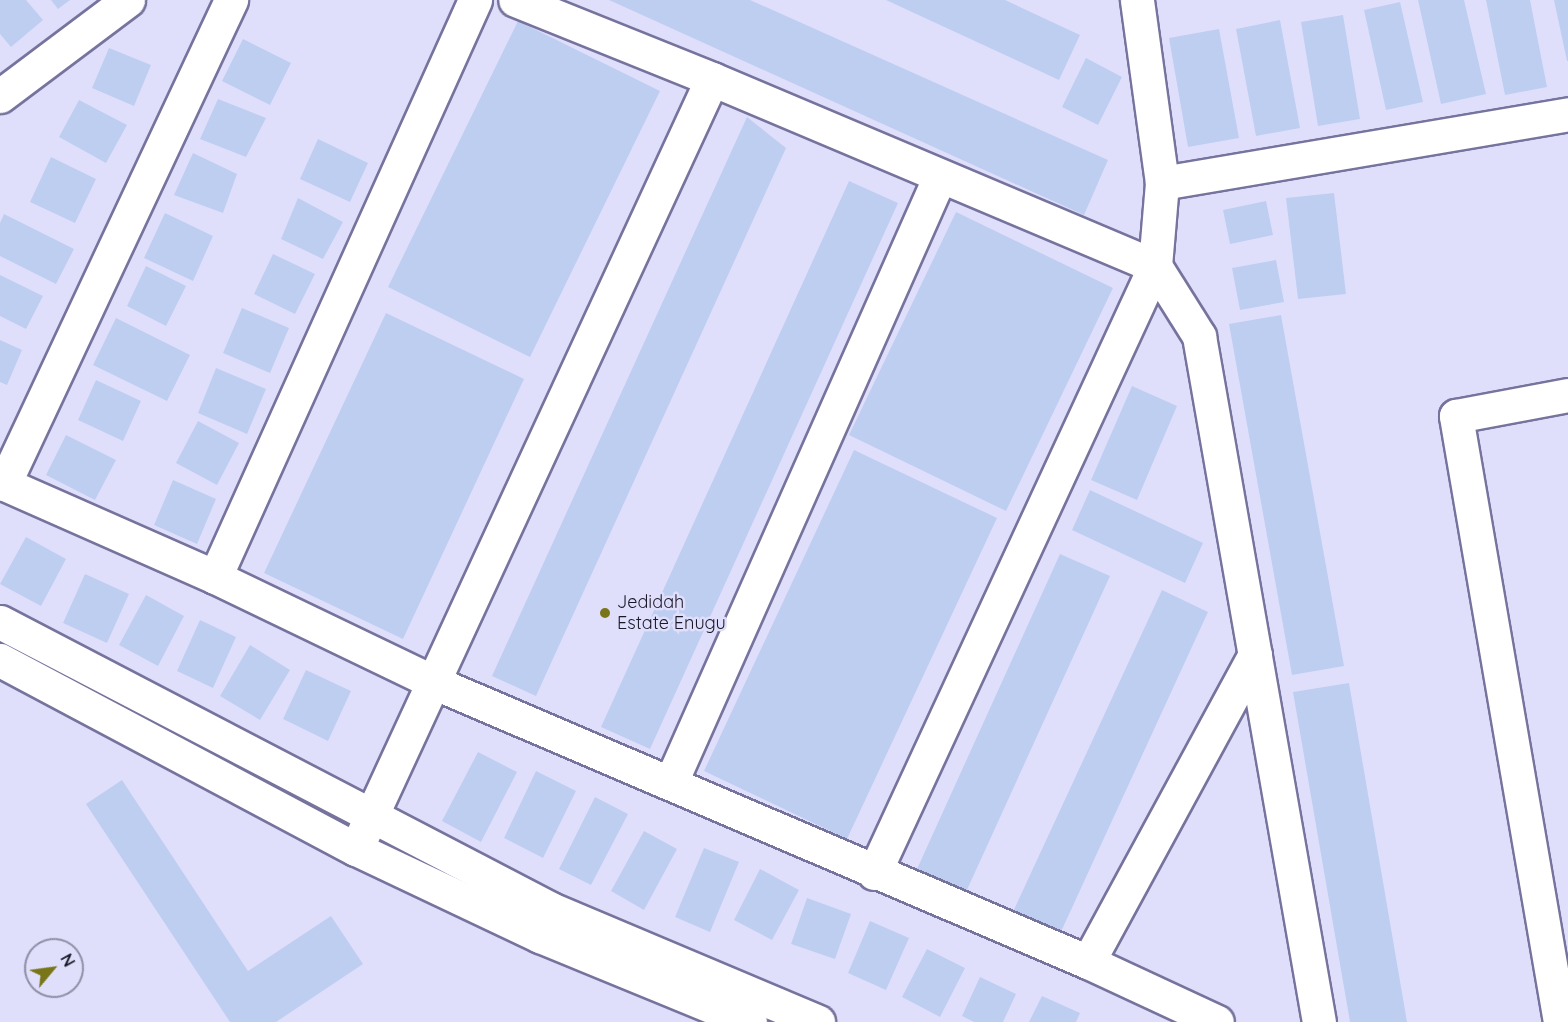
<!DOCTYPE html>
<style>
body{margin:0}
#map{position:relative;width:1568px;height:1022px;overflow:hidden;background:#e0dffb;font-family:Quicksand,sans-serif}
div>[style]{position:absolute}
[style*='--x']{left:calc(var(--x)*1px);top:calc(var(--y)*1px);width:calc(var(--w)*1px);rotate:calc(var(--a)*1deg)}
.building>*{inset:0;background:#becef1}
.roads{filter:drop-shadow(2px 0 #76739d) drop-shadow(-2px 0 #76739d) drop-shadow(0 2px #76739d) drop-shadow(0 -2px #76739d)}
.minor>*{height:33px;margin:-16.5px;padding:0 16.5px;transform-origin:16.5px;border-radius:16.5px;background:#fff}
.dots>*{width:16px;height:16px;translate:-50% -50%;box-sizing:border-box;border:3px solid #e0dffb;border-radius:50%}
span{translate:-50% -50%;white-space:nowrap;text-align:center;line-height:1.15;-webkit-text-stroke:5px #e0dffb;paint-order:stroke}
.poi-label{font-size:18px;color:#191829}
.left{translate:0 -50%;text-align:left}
.north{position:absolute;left:24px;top:938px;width:60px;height:60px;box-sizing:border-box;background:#e0dffb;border:2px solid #908fa7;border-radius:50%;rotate:61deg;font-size:16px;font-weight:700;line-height:24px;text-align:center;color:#191829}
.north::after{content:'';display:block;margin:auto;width:21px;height:27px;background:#79761a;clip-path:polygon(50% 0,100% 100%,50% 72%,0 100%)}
</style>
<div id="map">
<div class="building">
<div style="clip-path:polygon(0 0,26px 0,43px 20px,11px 47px,0 34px)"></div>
<div style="clip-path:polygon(51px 0,70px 0,58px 9px)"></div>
<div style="clip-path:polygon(609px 0,750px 0,1108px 160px,1084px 215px)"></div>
<div style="clip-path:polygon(886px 0,1005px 0,1080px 35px,1059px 80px)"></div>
<div style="clip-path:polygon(1418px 0,1464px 0,1486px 94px,1441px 104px)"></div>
<div style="clip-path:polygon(1486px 0,1530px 0,1547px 87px,1505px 95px)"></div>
<div style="clip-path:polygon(1554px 0,1568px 0,1568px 61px,1567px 61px)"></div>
<div style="clip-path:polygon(1400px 2px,1423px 102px,1386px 110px,1364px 10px)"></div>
<div style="clip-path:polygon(1343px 15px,1360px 119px,1318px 126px,1301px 22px)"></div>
<div style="clip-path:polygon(1280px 20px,1300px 128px,1256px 136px,1236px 29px)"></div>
<div style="clip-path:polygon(518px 21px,660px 91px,530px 357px,388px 287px)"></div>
<div style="clip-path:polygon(1219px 29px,1239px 138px,1188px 147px,1169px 38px)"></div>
<div style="clip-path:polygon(243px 39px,291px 63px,270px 105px,222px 81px)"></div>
<div style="clip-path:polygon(109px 48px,151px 65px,134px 106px,92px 88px)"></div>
<div style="clip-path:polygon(1086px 58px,1122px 77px,1098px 125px,1062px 107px)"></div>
<div style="clip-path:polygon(218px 99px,266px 118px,246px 157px,200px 139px)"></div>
<div style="clip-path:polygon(79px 100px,127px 125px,106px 163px,59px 137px)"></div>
<div style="clip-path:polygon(747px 117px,786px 148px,536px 696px,492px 676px)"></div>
<div style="clip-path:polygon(318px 139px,368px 163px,350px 202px,300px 179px)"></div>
<div style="clip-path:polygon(193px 153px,237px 174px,223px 213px,174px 195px)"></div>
<div style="clip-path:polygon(51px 157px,96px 179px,75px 223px,30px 202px)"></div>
<div style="clip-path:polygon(849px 181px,898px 203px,650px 749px,601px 727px)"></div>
<div style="clip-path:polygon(1334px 193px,1346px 294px,1298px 299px,1286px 198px)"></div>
<div style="clip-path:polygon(298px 198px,343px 222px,323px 259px,281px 239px)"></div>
<div style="clip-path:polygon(1266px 201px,1273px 235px,1230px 244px,1223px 210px)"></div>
<div style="clip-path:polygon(956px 212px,1113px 288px,1006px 511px,849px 435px)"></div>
<div style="clip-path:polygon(165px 213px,213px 236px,193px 281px,144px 258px)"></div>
<div style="clip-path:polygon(4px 214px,74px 249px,56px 284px,0 256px,0 223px)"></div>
<div style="clip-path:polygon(273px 254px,315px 274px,295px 314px,254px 294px)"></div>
<div style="clip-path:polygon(1276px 260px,1284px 302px,1240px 310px,1232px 268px)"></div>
<div style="clip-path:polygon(146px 266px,186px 286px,166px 326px,127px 306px)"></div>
<div style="clip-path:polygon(0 275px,43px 296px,26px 329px,0 316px)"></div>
<div style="clip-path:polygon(242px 308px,289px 328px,270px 373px,223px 353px)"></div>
<div style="clip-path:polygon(386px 313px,524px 379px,403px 639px,264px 573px)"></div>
<div style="clip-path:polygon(1281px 315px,1344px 666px,1292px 675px,1229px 324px)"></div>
<div style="clip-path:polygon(116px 318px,190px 355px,167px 401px,93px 365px)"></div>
<div style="clip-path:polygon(0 340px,22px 350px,7px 385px,0 382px)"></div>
<div style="clip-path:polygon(216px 368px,266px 389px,247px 434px,198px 413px)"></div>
<div style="clip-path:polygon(96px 380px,141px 401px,123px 441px,78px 420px)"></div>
<div style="clip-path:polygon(1132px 386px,1177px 406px,1137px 500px,1091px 480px)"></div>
<div style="clip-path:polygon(198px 421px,239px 443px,217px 485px,176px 463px)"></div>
<div style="clip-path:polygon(66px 435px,116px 460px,95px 500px,46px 475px)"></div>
<div style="clip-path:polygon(854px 450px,997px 518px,847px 839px,704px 771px)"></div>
<div style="clip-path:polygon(173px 480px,216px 499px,197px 544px,154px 525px)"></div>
<div style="clip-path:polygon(1090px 490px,1203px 543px,1185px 583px,1072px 530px)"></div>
<div style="clip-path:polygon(26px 537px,66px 559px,41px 606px,0 584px)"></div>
<div style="clip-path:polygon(1060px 554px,1110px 576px,966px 892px,917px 869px)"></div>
<div style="clip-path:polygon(85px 574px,129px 594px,107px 643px,63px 623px)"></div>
<div style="clip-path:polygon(1162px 590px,1208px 612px,1059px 936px,1012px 914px)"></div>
<div style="clip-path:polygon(146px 595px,184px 616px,158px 666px,119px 645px)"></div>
<div style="clip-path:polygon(200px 620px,236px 637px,213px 688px,177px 671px)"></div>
<div style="clip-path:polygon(250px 645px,290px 670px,260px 720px,220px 696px)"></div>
<div style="clip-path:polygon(306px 670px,351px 691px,328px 741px,283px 719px)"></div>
<div style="clip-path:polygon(1349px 683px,1407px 1022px,1350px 1022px,1293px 692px)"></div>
<div style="clip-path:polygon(478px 752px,517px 772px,481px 842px,442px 821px)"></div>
<div style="clip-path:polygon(536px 771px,576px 791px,543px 858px,504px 838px)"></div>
<div style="clip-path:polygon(122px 780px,248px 971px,331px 916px,363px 964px,276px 1022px,230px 1022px,86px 804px)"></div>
<div style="clip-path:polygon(595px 797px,628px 814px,591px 885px,559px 869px)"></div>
<div style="clip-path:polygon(644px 831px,677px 849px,644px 910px,611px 891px)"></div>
<div style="clip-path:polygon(704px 848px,739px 862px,710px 932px,675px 917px)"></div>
<div style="clip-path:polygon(760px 869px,799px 890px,772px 940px,734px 920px)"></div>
<div style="clip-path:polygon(807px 898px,851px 914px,835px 959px,791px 944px)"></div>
<div style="clip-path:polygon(870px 921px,909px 938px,886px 990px,848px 973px)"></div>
<div style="clip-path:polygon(927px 949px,965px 968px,940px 1017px,902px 997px)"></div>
<div style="clip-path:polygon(980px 977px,1016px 994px,1003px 1022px,974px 1022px,962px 1016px)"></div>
<div style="clip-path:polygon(1042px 996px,1080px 1013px,1076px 1022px,1029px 1022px)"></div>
</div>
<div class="roads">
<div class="minor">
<div style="--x:712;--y:79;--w:481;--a:22.9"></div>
<div style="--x:1155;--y:266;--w:83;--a:-85.2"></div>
<div style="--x:1162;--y:183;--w:185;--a:-97.8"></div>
<div style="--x:0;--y:96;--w:160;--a:-36.9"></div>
<div style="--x:1162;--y:183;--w:412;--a:-9.6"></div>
<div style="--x:0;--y:482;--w:235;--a:23.8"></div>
<div style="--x:215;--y:577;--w:242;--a:25.7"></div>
<div style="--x:433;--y:682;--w:712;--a:23.15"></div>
<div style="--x:1088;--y:962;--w:142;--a:24.9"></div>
<div style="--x:4;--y:484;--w:535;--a:-64.87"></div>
<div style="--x:215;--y:577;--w:633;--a:-65.74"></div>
<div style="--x:0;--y:622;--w:621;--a:27.51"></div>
<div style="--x:551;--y:909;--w:290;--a:22.9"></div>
<div style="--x:0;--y:660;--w:403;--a:28"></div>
<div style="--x:356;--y:849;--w:204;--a:25.3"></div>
<div style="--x:540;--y:936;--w:227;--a:22.3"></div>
<div style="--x:671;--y:782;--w:663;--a:-66.06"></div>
<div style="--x:356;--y:849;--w:848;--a:-65.19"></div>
<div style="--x:712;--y:79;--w:212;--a:-158.1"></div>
<div style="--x:874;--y:873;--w:669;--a:-65.16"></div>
<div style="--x:1155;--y:266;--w:83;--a:57.8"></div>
<div style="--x:1199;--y:336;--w:696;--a:80.08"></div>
<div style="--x:1088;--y:962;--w:350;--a:-61.5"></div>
<div style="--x:1560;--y:1022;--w:615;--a:-99.74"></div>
<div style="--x:1456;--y:416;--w:114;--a:-10.6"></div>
</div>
</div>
<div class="dots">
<div style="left:605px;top:613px;background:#79761a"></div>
</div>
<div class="poi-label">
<span class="left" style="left:617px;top:613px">Jedidah<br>Estate Enugu</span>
</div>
<div class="north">N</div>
</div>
